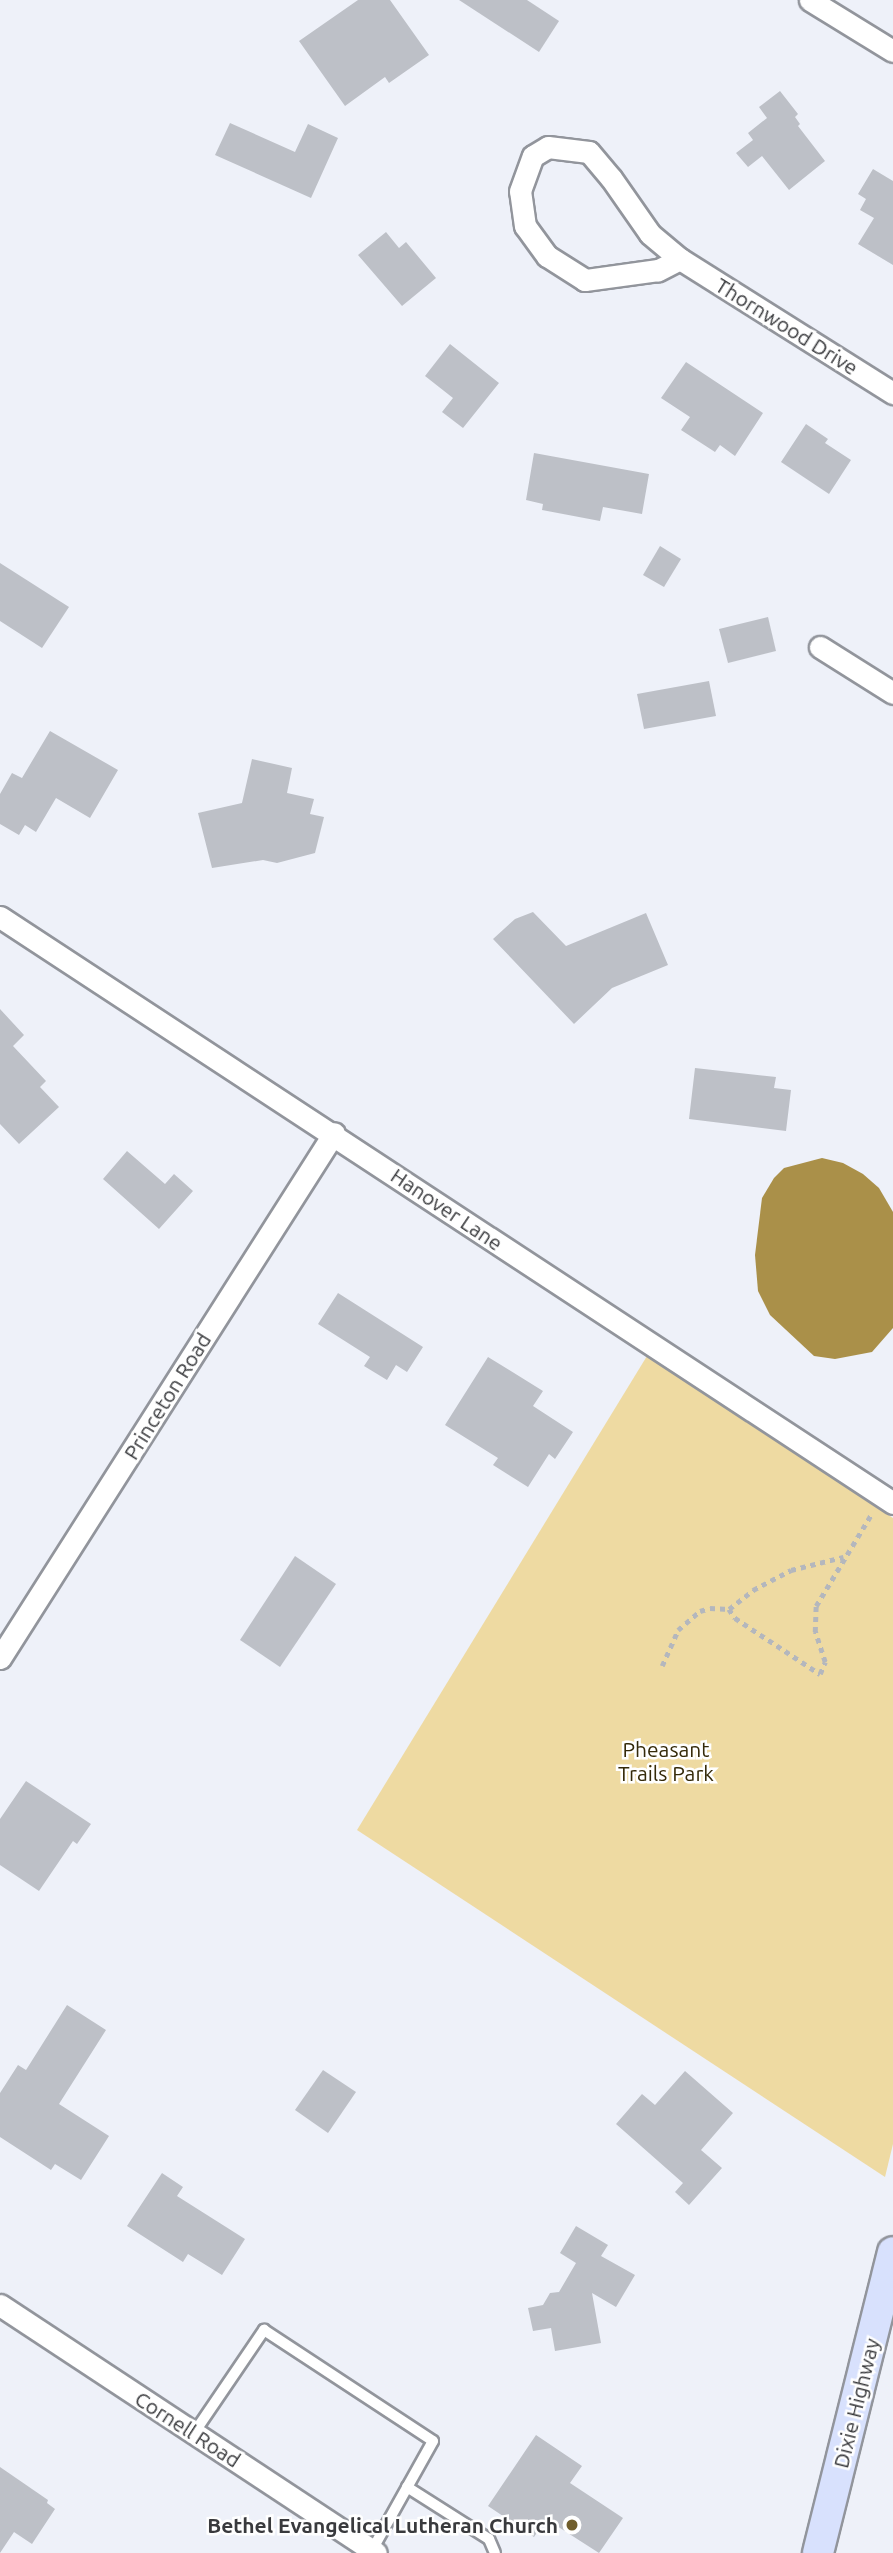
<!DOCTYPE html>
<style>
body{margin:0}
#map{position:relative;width:893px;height:2553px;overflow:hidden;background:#eef1f9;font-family:Ubuntu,sans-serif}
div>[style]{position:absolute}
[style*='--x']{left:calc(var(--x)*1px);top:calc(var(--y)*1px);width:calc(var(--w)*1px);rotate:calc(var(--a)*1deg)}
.green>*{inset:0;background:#eedaa2}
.water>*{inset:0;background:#aa9049}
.building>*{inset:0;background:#bdc0c7}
.path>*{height:4.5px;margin-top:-2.25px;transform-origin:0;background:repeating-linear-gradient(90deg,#b4b7bd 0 5px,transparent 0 10px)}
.roads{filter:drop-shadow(2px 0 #92959c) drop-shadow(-2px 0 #92959c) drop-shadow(0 2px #92959c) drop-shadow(0 -2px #92959c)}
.lane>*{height:10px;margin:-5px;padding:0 5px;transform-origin:5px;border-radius:5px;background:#fff}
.street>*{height:21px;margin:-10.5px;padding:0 10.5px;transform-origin:10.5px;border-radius:10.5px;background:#fff}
.secondary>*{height:30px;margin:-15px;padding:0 15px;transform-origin:15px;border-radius:15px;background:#d8e1fd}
.dots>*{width:19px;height:19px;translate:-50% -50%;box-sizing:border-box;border:4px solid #fff;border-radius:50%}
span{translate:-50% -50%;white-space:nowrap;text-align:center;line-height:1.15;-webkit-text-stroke:5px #fff;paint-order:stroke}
.street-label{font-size:21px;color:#393a3d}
.park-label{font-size:21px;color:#352a09}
.poi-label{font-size:21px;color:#393a3d;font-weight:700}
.right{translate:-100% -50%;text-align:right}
</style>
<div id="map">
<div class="green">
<div style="clip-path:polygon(647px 1356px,893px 1518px,893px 2144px,885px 2177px,357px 1830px)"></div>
</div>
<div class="water">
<div style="clip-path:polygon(822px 1158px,843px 1163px,863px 1174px,879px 1188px,893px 1212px,893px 1328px,872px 1352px,835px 1359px,814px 1356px,770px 1315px,758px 1291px,755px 1255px,762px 1198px,774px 1178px,784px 1168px)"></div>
</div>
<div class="building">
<div style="clip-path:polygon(358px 0,390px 0,429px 55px,389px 83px,385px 77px,345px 106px,299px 41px)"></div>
<div style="clip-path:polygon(459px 0,527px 0,559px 21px,539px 52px)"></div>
<div style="clip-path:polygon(780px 91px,798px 114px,795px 117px,800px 124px,798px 126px,825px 161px,789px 190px,762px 156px,748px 167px,736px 153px,753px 140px,748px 133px,767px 118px,759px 107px)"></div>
<div style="clip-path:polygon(230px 123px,295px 152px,308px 124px,338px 138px,311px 198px,215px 155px)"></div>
<div style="clip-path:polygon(873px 169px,893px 181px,893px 265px,858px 244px,874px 218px,860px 210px,866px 199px,858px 194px)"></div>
<div style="clip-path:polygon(386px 232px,399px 248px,406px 242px,436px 278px,402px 306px,358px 255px)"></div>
<div style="clip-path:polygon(450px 344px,499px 383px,463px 428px,442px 412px,453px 398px,425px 376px)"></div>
<div style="clip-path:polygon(686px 362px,763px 413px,735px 456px,720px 445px,715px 452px,681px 430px,690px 417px,661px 398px)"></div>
<div style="clip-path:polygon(806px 424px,828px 439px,825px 443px,851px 460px,829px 494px,781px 462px)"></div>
<div style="clip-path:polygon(534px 453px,649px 474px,642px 514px,603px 507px,600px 521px,542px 510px,543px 504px,526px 500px)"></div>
<div style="clip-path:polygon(660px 546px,681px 559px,664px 587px,643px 575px)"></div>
<div style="clip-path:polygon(0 563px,69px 607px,42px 648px,0 621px)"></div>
<div style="clip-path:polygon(768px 617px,776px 651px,728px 663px,719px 629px)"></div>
<div style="clip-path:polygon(709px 681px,716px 716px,644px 729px,637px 694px)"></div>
<div style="clip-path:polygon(50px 731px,118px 770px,90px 818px,56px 798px,36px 832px,25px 825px,19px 835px,0 824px,0 794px,12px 773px,22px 778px)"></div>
<div style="clip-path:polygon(252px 759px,292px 768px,287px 793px,314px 799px,310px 814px,324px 817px,315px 853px,277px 863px,263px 860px,212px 868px,198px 813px,242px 803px)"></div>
<div style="clip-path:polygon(533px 912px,566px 946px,646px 913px,668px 965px,612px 988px,574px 1024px,493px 939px,515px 919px)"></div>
<div style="clip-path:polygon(0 1009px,24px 1035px,13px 1046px,46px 1081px,40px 1087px,59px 1107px,19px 1144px,0 1124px)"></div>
<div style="clip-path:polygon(695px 1068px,776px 1077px,774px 1088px,791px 1090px,786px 1131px,689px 1119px)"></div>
<div style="clip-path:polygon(127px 1151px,165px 1184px,174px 1174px,193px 1191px,159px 1229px,103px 1179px)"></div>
<div style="clip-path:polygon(338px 1293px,423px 1347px,407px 1372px,396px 1365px,387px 1380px,364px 1366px,370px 1357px,318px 1324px)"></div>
<div style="clip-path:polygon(488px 1357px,543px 1391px,533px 1406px,573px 1432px,555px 1459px,549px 1454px,528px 1487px,493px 1465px,498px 1458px,445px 1425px)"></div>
<div style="clip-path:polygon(295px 1556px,336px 1584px,280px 1667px,240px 1640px)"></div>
<div style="clip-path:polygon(26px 1781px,91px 1824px,77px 1844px,73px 1841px,39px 1891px,0 1865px,0 1819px)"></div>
<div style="clip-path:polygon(67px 2005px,106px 2030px,59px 2104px,109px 2136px,81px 2180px,55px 2164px,51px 2170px,0 2137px,0 2093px,18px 2065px,26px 2070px)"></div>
<div style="clip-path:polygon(323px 2070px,356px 2092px,328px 2133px,295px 2110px)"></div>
<div style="clip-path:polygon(685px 2071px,733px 2113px,701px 2150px,722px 2168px,689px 2205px,675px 2192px,683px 2183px,616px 2124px,642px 2094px,655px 2105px)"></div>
<div style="clip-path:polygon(162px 2173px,183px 2187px,177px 2196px,245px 2239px,222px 2275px,188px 2254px,183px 2262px,127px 2226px)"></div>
<div style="clip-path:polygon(576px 2226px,608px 2245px,601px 2256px,635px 2275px,616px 2307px,592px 2293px,601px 2343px,555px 2351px,551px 2328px,533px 2331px,528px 2308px,543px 2305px,550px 2293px,559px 2292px,576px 2263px,560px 2253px)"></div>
<div style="clip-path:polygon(536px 2435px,582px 2466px,570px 2483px,623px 2518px,599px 2553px,546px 2519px,534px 2537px,488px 2506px)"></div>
<div style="clip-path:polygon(0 2467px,48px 2500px,47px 2503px,55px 2509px,32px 2544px,14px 2532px,0 2553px)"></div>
</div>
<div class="path">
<div style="--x:729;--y:1609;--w:11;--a:56"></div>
<div style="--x:735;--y:1618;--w:102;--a:33.4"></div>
<div style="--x:820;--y:1674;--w:13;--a:-67"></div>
<div style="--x:825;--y:1662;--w:32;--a:-108"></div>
<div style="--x:815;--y:1632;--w:26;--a:-88"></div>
<div style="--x:816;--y:1606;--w:106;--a:-58.9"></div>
<div style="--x:662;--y:1666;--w:39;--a:-66"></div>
<div style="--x:678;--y:1630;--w:29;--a:-41"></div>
<div style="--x:700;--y:1611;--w:10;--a:-17"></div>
<div style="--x:710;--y:1608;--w:19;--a:3"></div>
<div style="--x:729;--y:1609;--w:31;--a:-38"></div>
<div style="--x:753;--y:1590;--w:43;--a:-27.8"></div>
<div style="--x:791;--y:1570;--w:54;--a:-14"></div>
</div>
<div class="roads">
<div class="lane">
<div style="--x:194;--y:2433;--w:125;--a:-55.8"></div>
<div style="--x:264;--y:2330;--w:202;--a:33.3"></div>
<div style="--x:433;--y:2441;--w:125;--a:119.2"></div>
<div style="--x:407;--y:2487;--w:97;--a:32.4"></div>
<div style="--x:489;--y:2539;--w:15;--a:67"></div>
</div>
<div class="street">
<div style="--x:810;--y:0;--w:97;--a:31.6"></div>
<div style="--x:680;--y:259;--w:25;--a:153"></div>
<div style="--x:658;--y:270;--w:74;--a:172.2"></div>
<div style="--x:585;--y:280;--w:45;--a:-147.7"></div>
<div style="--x:547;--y:256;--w:37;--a:-126"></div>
<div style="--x:525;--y:226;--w:35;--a:-98"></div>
<div style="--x:520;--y:191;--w:37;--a:-70"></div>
<div style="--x:533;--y:156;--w:17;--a:-31"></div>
<div style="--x:548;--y:147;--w:41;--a:7"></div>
<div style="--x:589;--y:152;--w:34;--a:50"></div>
<div style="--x:611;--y:178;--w:68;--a:55.1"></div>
<div style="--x:650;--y:234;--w:39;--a:40"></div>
<div style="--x:680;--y:259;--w:252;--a:32.2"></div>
<div style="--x:820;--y:647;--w:86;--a:32.2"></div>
<div style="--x:0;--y:917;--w:1068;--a:33.27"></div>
<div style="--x:0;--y:1658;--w:622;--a:-57.54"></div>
<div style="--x:0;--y:2305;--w:450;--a:33.4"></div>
</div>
<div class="secondary">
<div style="--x:818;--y:2553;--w:310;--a:-76"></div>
</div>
</div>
<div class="dots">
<div style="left:572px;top:2525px;background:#705e2c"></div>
</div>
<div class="street-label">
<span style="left:787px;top:326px;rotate:32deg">Thornwood Drive</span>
<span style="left:447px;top:1209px;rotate:34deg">Hanover Lane</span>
<span style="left:167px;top:1396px;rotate:-58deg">Princeton Road</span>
<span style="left:856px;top:2403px;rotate:-76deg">Dixie Highway</span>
<span style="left:188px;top:2429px;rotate:33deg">Cornell Road</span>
</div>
<div class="park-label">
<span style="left:666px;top:1761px">Pheasant<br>Trails Park</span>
</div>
<div class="poi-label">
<span class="right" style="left:558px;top:2525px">Bethel Evangelical Lutheran Church</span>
</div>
</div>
